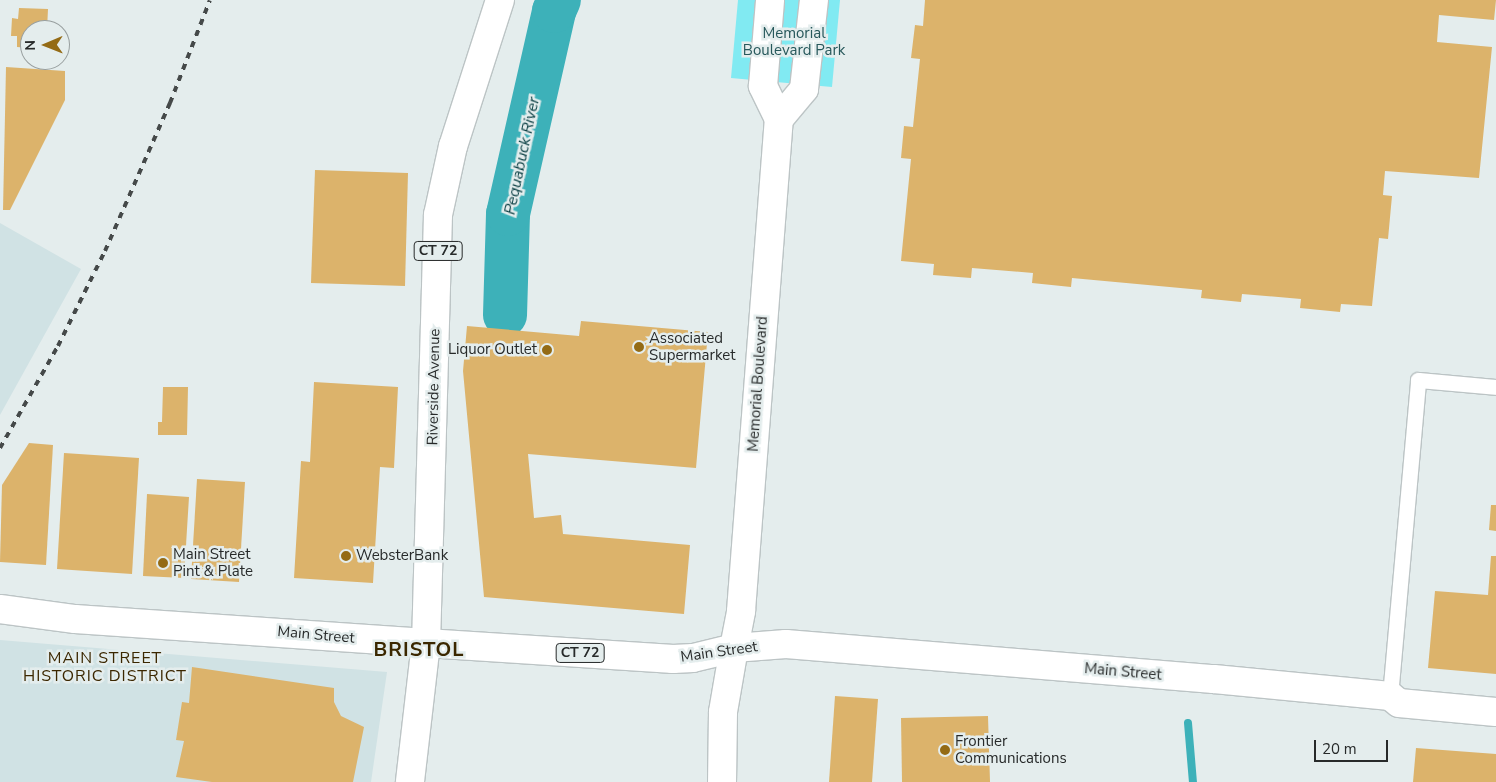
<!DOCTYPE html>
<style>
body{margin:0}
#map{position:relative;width:1496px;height:782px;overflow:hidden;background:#e4eded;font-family:"Nunito Sans",sans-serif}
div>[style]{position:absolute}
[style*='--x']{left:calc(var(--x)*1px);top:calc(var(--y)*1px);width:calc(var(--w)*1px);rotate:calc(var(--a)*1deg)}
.built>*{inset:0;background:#d0e2e4}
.green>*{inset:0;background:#81eaf2}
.stream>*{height:8px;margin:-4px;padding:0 4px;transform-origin:4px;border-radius:4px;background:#3db1b9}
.river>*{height:44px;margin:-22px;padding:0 22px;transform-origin:22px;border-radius:22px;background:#3db1b9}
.building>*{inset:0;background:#dcb36b}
.roads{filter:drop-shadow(1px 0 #bcc4c5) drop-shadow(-1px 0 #bcc4c5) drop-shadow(0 1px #bcc4c5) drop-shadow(0 -1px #bcc4c5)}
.lane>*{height:15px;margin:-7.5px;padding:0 7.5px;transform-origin:7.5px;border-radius:7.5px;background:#fff}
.street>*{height:28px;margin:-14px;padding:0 14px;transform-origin:14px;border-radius:14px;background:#fff}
.secondary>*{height:28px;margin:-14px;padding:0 14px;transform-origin:14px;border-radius:14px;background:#fff}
.highway>*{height:28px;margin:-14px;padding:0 14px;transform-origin:14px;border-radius:14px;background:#fff}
.rail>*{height:4px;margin-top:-2px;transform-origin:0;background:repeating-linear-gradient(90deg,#454949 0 6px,transparent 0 12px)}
.dots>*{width:14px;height:14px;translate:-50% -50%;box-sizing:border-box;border:2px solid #e4eded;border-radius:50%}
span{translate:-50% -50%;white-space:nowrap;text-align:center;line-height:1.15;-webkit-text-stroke:5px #e4eded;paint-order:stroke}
.shield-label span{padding:1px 4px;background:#e4eded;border:1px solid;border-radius:4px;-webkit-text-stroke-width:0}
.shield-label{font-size:14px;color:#272a2a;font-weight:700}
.park-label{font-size:15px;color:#27585b}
.poi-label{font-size:15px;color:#272a2a}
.left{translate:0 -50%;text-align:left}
.right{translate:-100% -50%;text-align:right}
.street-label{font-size:15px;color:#272a2a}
.water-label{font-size:16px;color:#0e4246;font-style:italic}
.neighbourhood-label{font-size:16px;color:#3b2700;letter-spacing:1px}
.district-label{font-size:20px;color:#3b2700;font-weight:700;letter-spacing:1px}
.north{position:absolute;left:20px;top:20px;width:50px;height:50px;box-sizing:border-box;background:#e4eded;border:1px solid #989f9f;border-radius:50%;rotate:269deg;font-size:14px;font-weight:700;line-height:20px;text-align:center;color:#272a2a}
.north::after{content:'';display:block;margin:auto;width:18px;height:22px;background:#946b15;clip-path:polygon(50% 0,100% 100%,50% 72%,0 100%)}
.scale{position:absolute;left:1314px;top:740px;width:74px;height:22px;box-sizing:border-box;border:2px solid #272a2a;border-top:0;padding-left:6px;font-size:15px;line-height:18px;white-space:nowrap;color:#272a2a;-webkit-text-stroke:4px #e4eded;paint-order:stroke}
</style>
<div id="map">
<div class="built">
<div style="clip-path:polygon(0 223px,81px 269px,0 415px)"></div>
<div style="clip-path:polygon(0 640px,387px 672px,371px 782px,0 782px)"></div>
</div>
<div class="green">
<div style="clip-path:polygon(738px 0,840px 0,832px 87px,731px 78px)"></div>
</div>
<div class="stream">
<div style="--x:1188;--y:723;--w:59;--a:85.2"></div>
</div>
<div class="river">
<div style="--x:505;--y:315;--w:101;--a:-88.3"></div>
<div style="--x:508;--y:214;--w:208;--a:-77.2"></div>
<div style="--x:554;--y:11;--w:12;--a:-66"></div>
</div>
<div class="building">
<div style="clip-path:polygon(925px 0,1496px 0,1494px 20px,1439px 15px,1437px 42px,1492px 47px,1479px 178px,1385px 171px,1383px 195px,1392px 196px,1388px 239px,1379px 238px,1372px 306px,1341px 304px,1340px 312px,1300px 308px,1301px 299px,1242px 294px,1241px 302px,1201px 298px,1202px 290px,1072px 278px,1071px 287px,1032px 283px,1033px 273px,972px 268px,971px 278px,933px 275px,934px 264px,901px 261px,911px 159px,901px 158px,904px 126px,913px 127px,920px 59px,911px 58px,915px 25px,923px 26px)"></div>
<div style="clip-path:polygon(19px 8px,48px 9px,47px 30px,30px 30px,30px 48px,17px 47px,17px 36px,11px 36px,12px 18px,18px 19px)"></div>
<div style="clip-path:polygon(6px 67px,65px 71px,65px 100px,10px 210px,3px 210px)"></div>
<div style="clip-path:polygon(315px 170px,408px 173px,405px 286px,311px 283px)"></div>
<div style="clip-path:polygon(581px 321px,708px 332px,696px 468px,528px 454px,534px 518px,561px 515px,563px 534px,690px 545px,684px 614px,484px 597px,463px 371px,467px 326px,579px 336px)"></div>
<div style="clip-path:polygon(314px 382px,398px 387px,394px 468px,380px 467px,373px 583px,294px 578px,301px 461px,310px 462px)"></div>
<div style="clip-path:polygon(163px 387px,188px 387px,187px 435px,158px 435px,158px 422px,162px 422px)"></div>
<div style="clip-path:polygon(29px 443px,53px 445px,46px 565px,0 562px,2px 485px)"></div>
<div style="clip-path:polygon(64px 453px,139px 458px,132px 574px,57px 569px)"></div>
<div style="clip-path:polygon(197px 479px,245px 482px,239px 582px,191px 579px)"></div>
<div style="clip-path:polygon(147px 494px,189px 497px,184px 578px,143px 576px)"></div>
<div style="clip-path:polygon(1491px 505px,1496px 505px,1496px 531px,1489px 530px)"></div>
<div style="clip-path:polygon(1491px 556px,1496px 556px,1496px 674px,1428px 668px,1435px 591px,1488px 595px)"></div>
<div style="clip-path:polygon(192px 667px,334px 688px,334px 702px,341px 716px,364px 727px,353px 782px,212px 782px,176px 777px,184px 741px,176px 740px,182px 702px,189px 703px)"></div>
<div style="clip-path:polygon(835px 696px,878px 699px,872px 782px,829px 782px)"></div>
<div style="clip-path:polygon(988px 716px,990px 782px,902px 782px,901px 718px)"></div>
<div style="clip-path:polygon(1416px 748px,1496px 754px,1496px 782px,1413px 782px)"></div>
</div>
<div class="roads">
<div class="lane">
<div style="--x:1390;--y:696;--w:317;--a:-84.9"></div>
<div style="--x:1418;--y:380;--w:78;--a:5.1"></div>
</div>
<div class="street">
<div style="--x:0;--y:609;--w:76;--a:7.6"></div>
<div style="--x:75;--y:619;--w:352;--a:3.9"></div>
<div style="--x:426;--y:643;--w:140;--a:96.6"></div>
<div style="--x:734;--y:648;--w:52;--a:-4.4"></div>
<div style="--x:786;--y:644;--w:429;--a:4.7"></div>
<div style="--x:1214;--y:679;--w:177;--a:5.5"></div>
<div style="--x:1390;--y:696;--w:11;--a:38"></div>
<div style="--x:1399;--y:703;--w:97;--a:5.3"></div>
</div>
<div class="secondary">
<div style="--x:779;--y:119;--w:39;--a:-50"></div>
<div style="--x:804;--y:89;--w:90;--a:-83.6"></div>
<div style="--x:734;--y:648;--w:38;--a:-79"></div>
<div style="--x:741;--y:611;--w:493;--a:-85.6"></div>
<div style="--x:779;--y:119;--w:37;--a:-116"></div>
<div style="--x:763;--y:86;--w:86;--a:-85.3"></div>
</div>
<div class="highway">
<div style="--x:500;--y:0;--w:153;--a:107.8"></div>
<div style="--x:453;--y:146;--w:71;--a:102.3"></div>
<div style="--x:438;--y:215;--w:428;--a:91.6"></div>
<div style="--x:426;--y:643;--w:248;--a:3.7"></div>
<div style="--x:673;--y:659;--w:20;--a:-3"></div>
<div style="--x:693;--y:658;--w:42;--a:-13.7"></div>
<div style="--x:734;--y:648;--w:65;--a:99.8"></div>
<div style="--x:723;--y:712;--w:70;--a:90.8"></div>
</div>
</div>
<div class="rail">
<div style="--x:0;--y:448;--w:117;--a:-60.4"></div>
<div style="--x:58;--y:346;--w:106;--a:-63.7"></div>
<div style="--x:105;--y:251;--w:162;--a:-66.3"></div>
<div style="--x:170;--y:103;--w:110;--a:-68.8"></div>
</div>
<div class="dots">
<div style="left:639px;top:347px;background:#946b15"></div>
<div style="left:547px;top:350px;background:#946b15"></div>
<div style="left:346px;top:556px;background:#946b15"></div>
<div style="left:163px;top:563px;background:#946b15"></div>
<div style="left:945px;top:750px;background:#946b15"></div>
</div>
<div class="shield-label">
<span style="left:438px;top:251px">CT 72</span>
<span style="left:580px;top:653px">CT 72</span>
</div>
<div class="park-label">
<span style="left:794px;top:42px">Memorial<br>Boulevard Park</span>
</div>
<div class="poi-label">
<span class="left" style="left:649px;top:347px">Associated<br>Supermarket</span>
<span class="right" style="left:537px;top:350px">Liquor Outlet</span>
<span class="left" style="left:173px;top:563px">Main Street<br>Pint &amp; Plate</span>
<span class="left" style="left:356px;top:556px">WebsterBank</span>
<span class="left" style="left:955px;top:750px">Frontier<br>Communications</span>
</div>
<div class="street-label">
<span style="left:758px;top:384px;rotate:-86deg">Memorial Boulevard</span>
<span style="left:434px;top:387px;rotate:-89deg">Riverside Avenue</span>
<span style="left:316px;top:635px;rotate:5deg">Main Street</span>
<span style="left:719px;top:652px;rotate:-8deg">Main Street</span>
<span style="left:1123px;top:672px;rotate:5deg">Main Street</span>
</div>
<div class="water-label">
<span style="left:522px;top:156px;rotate:-78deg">Pequabuck River</span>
</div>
<div class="neighbourhood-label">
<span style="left:105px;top:667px">MAIN STREET<br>HISTORIC DISTRICT</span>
</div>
<div class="district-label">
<span style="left:419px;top:649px">BRISTOL</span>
</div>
<div class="north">N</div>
<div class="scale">20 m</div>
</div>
